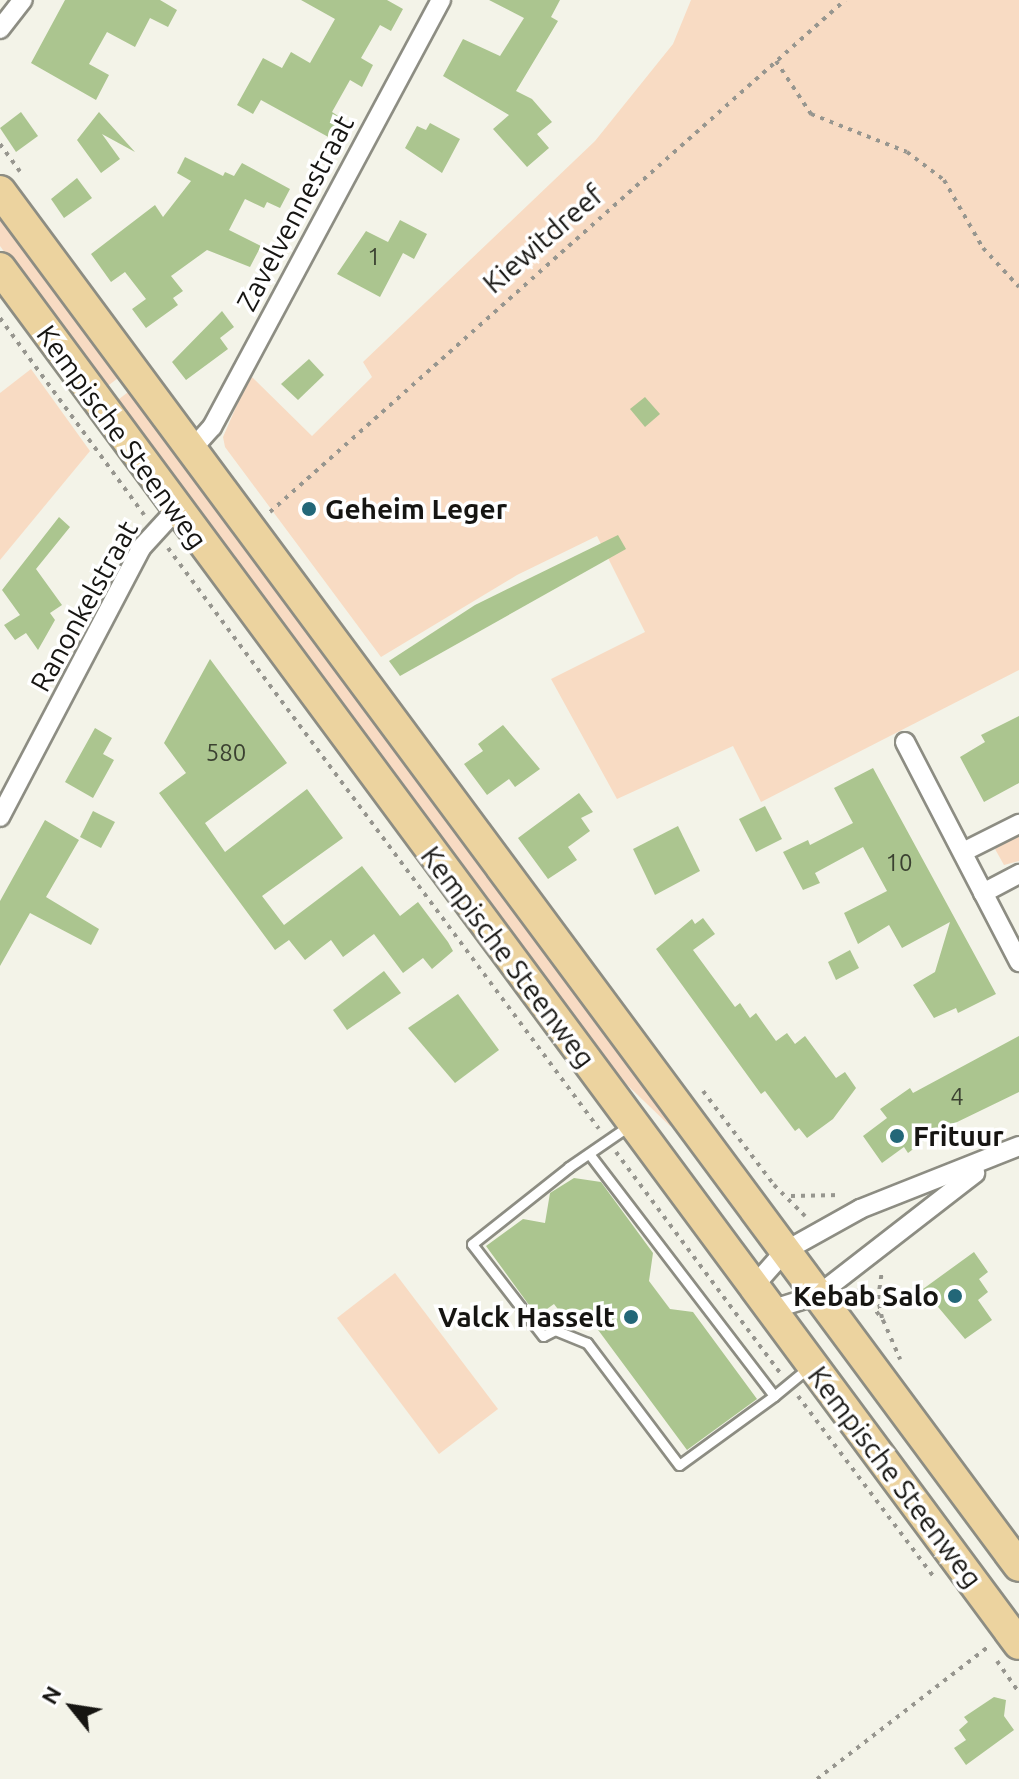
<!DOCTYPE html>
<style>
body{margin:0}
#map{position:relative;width:1019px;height:1779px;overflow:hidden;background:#f3f3e8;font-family:Ubuntu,sans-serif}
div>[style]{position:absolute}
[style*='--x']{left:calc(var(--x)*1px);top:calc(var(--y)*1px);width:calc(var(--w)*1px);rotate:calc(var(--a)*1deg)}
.green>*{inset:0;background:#f8dbc3}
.building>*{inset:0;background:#abc58f}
.path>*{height:4px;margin-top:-2px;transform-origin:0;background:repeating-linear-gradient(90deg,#97968f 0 4px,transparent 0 10px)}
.roads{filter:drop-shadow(2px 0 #8d8d83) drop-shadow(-2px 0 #8d8d83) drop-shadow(0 2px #8d8d83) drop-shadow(0 -2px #8d8d83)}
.service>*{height:9px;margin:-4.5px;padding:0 4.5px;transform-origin:4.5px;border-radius:4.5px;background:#fff}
.minor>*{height:18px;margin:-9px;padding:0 9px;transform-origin:9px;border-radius:9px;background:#fff}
.primary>*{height:30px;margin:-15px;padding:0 15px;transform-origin:15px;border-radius:15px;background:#ecd39f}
.dots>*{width:22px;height:22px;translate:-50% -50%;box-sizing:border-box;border:4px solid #fff;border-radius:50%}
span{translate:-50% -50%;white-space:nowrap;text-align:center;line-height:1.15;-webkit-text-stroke:7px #fff;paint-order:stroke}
.number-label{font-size:24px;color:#3b4131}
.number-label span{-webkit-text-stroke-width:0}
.street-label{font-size:28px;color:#161512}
.poi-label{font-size:28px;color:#161512;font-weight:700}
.left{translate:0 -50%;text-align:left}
.right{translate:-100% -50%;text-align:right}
.north{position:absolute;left:32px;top:1667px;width:80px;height:80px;-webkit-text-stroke:6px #fff;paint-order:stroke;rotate:300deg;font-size:22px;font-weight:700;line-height:32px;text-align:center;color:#161512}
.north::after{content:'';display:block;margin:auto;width:28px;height:36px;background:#161512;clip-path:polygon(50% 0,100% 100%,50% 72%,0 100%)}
</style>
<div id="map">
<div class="green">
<div style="clip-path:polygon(691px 0,1019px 0,1019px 670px,761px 802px,733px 746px,617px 799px,551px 679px,645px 632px,597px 536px,517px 575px,381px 657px,225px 447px,223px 437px,250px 375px,312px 436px,372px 377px,363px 362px,595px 141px,673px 44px)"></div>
<div style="clip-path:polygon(0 212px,122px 375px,105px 388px,0 246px)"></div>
<div style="clip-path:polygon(31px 369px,90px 451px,0 560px,0 393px)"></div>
<div style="clip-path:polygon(132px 389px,675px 1123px,670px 1126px,597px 1056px,114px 403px)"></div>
<div style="clip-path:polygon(1019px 833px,1019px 861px,1004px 865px,995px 849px)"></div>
<div style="clip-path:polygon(395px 1273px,498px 1409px,439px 1454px,337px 1318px)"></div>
</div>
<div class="building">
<div style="clip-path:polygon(65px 0,160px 0,177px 10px,168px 27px,150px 18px,135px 47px,107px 32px,89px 64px,109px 75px,96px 100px,31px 63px)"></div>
<div style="clip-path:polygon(301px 0,387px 0,403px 9px,391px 31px,380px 25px,361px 58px,373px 65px,362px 87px,350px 80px,332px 112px,343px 119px,332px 139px,261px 100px,253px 114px,237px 105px,263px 58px,282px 68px,291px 52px,310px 63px,335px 19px)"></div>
<div style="clip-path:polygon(489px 0,560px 0,551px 17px,558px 21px,516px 91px,532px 99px,552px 122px,537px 134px,549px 148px,527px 167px,493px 129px,509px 115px,443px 76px,463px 39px,500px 56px,524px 18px)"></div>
<div style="clip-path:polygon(21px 112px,38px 136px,16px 152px,0 128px)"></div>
<div style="clip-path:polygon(99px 112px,135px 152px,102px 134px,120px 159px,101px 173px,77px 140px)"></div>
<div style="clip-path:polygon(430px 123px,460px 139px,442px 173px,405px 148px,417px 126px,426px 130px)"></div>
<div style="clip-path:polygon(185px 157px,223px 176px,225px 172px,234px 176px,242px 163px,290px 189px,280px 208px,267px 202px,264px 208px,245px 199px,229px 230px,261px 246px,250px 267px,207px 250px,171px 276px,183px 291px,173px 298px,178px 305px,146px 328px,132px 309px,146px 299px,125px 272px,111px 282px,91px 254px,155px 205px,163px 217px,191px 181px,177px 173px)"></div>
<div style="clip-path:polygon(77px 178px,92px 198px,64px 218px,51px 199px)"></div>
<div style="clip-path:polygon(400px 220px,427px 234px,414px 259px,403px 253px,380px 297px,337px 274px,366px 231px,388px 242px)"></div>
<div style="clip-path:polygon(222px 311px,234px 327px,220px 338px,228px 349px,186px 380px,172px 362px)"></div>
<div style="clip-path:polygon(309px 359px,324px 375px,298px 400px,281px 384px)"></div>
<div style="clip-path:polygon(645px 397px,660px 414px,645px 427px,630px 409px)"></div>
<div style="clip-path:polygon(59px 517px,70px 527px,36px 569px,62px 605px,50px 613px,55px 620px,38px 650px,26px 633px,15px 640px,4px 625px,20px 615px,2px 590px)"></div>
<div style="clip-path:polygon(618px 535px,626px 549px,400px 676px,389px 661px,475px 605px)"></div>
<div style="clip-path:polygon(210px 659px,287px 763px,205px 823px,225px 852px,307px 789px,343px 838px,262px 896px,284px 925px,362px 866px,400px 916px,418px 902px,448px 942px,453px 951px,432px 969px,423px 958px,403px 973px,374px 934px,343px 957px,331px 940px,305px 960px,289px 940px,275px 950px,159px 793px,186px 773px,164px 743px)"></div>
<div style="clip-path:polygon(1019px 716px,1019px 783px,984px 802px,960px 757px,985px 742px,981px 735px)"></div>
<div style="clip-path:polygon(503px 725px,540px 769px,515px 787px,509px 779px,487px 795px,464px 764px,483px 751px,478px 744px)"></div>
<div style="clip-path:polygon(95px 728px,112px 738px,103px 754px,114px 760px,93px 798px,65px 782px)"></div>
<div style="clip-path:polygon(873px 768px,996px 994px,958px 1013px,956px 1008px,934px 1018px,913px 985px,935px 972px,950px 922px,902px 948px,889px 925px,858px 944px,844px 913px,887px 891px,863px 847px,815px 873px,820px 883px,803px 890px,783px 852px,808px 840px,810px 845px,853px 823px,834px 788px)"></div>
<div style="clip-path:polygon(579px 793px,593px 812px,581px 818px,590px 831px,568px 847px,577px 860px,548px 879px,518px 838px)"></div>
<div style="clip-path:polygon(765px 806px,782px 839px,756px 852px,739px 819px)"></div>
<div style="clip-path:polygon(93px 811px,115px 822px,101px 848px,80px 837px)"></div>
<div style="clip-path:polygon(45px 820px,79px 840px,46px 897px,99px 929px,91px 945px,30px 913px,0 966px,0 901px)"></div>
<div style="clip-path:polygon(678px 826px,700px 871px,655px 895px,633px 849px)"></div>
<div style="clip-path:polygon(703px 918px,715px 934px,693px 950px,735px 1007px,740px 1003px,750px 1018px,756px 1013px,776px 1041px,787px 1033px,795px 1044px,805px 1036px,836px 1078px,845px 1072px,856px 1088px,833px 1119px,807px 1138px,799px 1128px,795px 1131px,765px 1091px,761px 1094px,656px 949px,692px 919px,695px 924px)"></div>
<div style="clip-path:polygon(850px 950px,859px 968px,836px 980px,828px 962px)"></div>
<div style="clip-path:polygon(384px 971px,401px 993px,347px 1030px,333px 1010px)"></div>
<div style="clip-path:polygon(458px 994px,499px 1050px,455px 1083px,408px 1028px)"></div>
<div style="clip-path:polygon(1019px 1036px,1019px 1092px,951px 1125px,949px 1122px,908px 1153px,904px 1147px,882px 1163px,863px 1136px,887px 1118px,880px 1109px,910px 1088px,913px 1093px)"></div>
<div style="clip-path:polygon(574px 1178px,601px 1182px,653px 1253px,649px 1281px,670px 1309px,693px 1312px,757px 1399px,687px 1450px,590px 1319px,573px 1329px,554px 1304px,537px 1316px,486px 1246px,523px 1219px,545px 1223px,550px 1193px)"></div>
<div style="clip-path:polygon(974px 1252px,988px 1272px,979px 1279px,988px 1292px,978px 1300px,992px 1320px,965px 1339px,923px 1289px)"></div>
<div style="clip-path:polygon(994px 1697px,1006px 1700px,1004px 1716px,1014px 1730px,966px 1765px,954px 1748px,966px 1740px,959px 1730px,968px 1722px,964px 1717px)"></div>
</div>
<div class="path">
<div style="--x:776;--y:61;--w:64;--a:56.6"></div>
<div style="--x:811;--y:114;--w:103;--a:21.6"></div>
<div style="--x:907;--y:152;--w:46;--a:37.1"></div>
<div style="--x:944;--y:180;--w:78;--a:60.2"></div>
<div style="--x:983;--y:248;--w:53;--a:47.3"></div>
<div style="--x:0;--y:144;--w:34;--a:54"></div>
<div style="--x:0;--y:318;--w:244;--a:53.8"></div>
<div style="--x:270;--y:512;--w:770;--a:-41.68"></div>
<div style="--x:168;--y:548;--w:723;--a:53.43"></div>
<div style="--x:703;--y:1091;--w:118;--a:52.9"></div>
<div style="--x:774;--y:1185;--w:44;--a:45"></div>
<div style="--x:616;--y:1152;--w:275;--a:53.4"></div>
<div style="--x:791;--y:1196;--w:50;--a:-1.1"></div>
<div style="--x:858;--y:1288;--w:41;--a:52"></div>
<div style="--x:883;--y:1320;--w:43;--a:66.4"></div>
<div style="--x:882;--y:1318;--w:19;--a:-102"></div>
<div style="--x:878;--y:1299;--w:27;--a:-82"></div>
<div style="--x:798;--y:1396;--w:226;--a:53.1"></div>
<div style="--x:997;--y:1661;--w:38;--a:55"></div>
<div style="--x:817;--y:1779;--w:217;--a:-37.7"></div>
</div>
<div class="roads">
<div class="service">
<div style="--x:590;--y:1155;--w:303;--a:52.6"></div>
<div style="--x:774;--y:1396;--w:117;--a:144"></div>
<div style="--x:679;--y:1465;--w:153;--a:-127"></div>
<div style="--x:587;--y:1343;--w:35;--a:-158"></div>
<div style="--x:555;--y:1330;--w:13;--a:153"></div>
<div style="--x:543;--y:1336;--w:116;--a:-127.7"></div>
<div style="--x:472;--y:1244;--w:124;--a:-38.4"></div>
<div style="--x:569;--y:1167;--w:74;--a:-34.5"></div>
<div style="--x:774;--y:1396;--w:44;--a:-39.5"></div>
</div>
<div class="minor">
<div style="--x:0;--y:29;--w:37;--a:-52"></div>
<div style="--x:193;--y:448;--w:28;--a:-48"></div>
<div style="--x:212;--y:427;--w:485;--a:-61.8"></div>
<div style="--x:905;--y:742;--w:248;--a:62.6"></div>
<div style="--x:0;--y:817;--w:305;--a:-62.3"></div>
<div style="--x:142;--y:547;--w:49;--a:-47.5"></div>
<div style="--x:963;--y:852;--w:63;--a:-26.6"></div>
<div style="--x:983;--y:893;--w:41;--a:-27.8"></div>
<div style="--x:754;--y:1286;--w:47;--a:-48.5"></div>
<div style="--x:785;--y:1251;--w:86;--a:-29.2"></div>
<div style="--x:860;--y:1209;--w:171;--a:-21.6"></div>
<div style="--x:770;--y:1310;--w:50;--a:-17.4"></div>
<div style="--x:818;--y:1295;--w:199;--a:-37.8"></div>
</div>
<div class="primary">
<div style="--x:0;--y:191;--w:1711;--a:53.46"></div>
<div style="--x:0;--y:268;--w:1712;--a:53.48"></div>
</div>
</div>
<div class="dots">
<div style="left:309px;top:509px;background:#236778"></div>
<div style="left:897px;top:1136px;background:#236778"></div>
<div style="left:955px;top:1296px;background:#236778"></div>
<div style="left:631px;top:1317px;background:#236778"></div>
</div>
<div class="number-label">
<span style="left:374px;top:257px">1</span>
<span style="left:226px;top:753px">580</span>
<span style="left:899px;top:863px">10</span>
<span style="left:957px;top:1097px">4</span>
</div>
<div class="street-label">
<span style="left:295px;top:213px;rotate:-62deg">Zavelvennestraat</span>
<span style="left:543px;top:239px;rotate:-41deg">Kiewitdreef</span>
<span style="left:122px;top:437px;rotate:54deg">Kempische Steenweg</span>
<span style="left:84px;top:606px;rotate:-61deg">Ranonkelstraat</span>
<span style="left:508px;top:957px;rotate:53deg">Kempische Steenweg</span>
<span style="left:895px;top:1477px;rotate:53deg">Kempische Steenweg</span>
</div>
<div class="poi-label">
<span class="left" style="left:325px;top:509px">Geheim Leger</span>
<span class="left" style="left:913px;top:1136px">Frituur</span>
<span class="right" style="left:939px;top:1296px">Kebab Salo</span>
<span class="right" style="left:615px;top:1317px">Valck Hasselt</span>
</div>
<div class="north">N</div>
</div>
